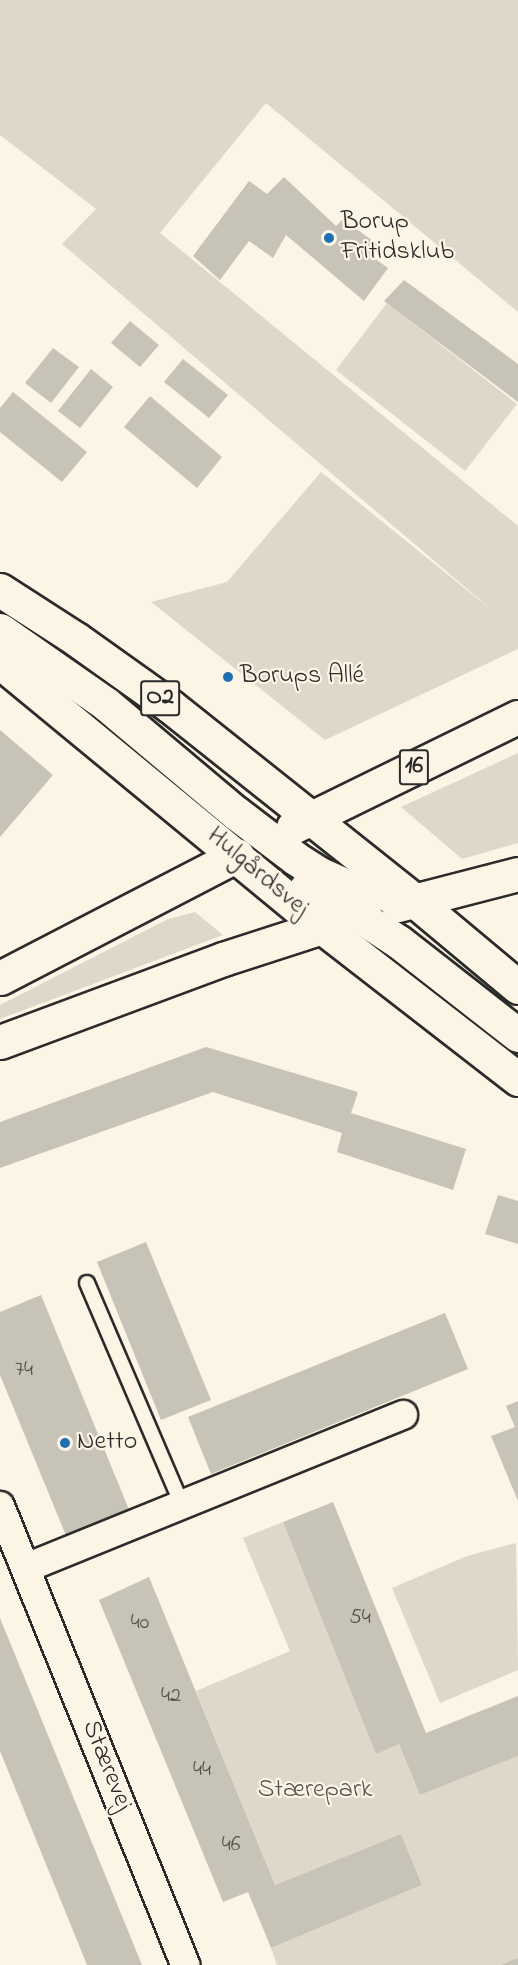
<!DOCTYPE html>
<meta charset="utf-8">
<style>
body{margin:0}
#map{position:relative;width:518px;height:1965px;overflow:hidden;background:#fcf5e5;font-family:"Indie Flower",sans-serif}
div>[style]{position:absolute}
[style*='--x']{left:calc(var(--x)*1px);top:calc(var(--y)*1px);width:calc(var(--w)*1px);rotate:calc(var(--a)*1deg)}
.green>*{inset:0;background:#ded8ca}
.building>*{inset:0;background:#c8c3b7}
.roads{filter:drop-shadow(2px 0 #2b2b2b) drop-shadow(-2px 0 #2b2b2b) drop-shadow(0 2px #2b2b2b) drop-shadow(0 -2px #2b2b2b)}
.service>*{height:14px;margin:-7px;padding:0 7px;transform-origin:7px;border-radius:7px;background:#fcf5e5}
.minor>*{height:28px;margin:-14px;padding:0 14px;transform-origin:14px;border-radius:14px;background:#fcf5e5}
.tertiary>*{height:33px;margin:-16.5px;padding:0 16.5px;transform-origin:16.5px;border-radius:16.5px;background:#fcf5e5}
.primary>*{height:33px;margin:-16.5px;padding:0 16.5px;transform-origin:16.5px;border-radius:16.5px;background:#fcf5e5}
.dots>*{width:16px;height:16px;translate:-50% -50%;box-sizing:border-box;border:3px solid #fcf5e5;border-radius:50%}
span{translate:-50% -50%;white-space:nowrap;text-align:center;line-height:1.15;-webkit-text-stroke:4.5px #fcf5e5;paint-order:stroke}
.number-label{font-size:22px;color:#52514e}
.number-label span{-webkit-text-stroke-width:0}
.shield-label span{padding:2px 4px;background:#fcf5e5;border:2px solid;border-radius:4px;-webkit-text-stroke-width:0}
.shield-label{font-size:24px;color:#2b2b2b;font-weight:700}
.poi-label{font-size:26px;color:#2b2b2b}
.left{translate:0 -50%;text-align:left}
.street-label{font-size:26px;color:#2b2b2b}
.park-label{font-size:26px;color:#585653}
</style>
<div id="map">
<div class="green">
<div style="clip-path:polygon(0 0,518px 0,518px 312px,266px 103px,160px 233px,518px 526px,518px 649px,325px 740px,151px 602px,227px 582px,321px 472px,499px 616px,62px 244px,96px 209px,0 135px)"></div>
<div style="clip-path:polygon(387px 303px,517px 404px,465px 471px,336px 370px)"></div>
<div style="clip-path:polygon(518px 753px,518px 843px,462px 859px,401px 807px)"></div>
<div style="clip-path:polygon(195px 912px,223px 935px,0 1019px,0 1005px,168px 919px)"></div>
<div style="clip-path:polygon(283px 1522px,376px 1753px,399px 1744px,420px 1795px,518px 1756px,518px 1958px,502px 1965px,277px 1965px,271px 1948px,422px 1885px,401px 1834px,275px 1885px,196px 1691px,290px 1651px,243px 1538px)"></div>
<div style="clip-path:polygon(516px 1543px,518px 1670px,440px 1703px,392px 1588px,467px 1556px)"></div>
</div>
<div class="building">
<div style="clip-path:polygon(284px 177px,336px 226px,343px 219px,377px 244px,370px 255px,388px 268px,364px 301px,286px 235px,273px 258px,249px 241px,220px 280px,193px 256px,249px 181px,267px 194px)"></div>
<div style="clip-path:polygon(404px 280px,518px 364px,518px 402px,384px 301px)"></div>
<div style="clip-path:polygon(130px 321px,159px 345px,140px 367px,111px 343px)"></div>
<div style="clip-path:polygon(53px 348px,79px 367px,51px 403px,25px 383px)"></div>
<div style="clip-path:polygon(183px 359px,228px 395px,209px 418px,164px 382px)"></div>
<div style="clip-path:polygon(91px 369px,113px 387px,80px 428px,58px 411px)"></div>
<div style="clip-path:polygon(13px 392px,87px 452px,62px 482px,0 432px,0 408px)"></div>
<div style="clip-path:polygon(150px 396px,222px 457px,197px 488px,124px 427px)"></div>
<div style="clip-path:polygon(0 730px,53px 775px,0 837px)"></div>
<div style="clip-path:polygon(206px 1047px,358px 1092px,351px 1113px,466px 1149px,453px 1190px,337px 1152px,342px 1133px,213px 1092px,0 1168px,0 1122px)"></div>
<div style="clip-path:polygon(498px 1195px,518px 1201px,518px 1244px,485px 1234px)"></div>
<div style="clip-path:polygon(146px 1242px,211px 1400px,161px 1420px,97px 1262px)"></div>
<div style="clip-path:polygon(41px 1295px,130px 1512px,67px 1538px,0 1375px,0 1312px)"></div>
<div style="clip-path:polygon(445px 1313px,468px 1369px,211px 1474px,188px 1417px)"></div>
<div style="clip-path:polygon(518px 1401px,518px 1501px,491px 1436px,515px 1427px,506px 1406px)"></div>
<div style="clip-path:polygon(333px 1502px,426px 1733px,518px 1696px,518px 1756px,420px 1795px,399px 1744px,376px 1754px,283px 1522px)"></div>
<div style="clip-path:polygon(149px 1577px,275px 1885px,401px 1834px,422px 1885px,271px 1948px,248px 1892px,223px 1902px,99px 1600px)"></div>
<div style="clip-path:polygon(0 1618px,142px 1965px,87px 1965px,0 1751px)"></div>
<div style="clip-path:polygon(518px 1958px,518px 1965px,501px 1965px)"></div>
</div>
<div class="roads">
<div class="service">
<div style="--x:87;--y:1283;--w:241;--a:66.8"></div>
</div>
<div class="minor">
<div style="--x:0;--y:1506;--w:495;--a:68"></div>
<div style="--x:26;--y:1568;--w:407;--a:-22.1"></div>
</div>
<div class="tertiary">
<div style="--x:0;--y:978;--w:267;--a:-27.4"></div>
<div style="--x:0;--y:1042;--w:238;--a:-20.4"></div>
<div style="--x:223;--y:959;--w:104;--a:-17.9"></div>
</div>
<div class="primary">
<div style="--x:0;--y:590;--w:90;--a:32.8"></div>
<div style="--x:76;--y:639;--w:115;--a:35.5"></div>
<div style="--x:170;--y:706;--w:313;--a:38.5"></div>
<div style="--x:415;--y:901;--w:134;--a:39.9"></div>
<div style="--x:0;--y:630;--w:129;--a:34.9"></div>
<div style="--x:106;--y:704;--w:170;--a:40"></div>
<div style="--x:236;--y:813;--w:74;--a:37.3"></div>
<div style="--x:295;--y:858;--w:27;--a:33"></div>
<div style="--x:318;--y:873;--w:30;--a:24"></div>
<div style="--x:345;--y:885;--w:65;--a:12.5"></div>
<div style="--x:0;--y:662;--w:417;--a:39.5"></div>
<div style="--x:322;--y:927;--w:248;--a:37.8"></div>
<div style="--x:293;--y:827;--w:250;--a:-26.1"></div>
<div style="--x:306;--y:888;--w:59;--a:27.4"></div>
<div style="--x:358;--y:915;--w:49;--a:33.4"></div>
<div style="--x:399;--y:942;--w:151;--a:38"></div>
<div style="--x:398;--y:905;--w:124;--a:-14.5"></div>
</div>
</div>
<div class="dots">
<div style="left:329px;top:238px;background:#1f6fb2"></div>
<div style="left:228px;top:677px;background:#1f6fb2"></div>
<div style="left:65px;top:1443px;background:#1f6fb2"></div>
</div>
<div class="number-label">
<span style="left:24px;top:1371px">74</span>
<span style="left:360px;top:1619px">54</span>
<span style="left:140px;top:1624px">40</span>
<span style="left:171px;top:1697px">42</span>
<span style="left:202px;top:1771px">44</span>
<span style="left:231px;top:1846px">46</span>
</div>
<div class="shield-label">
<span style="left:160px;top:698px">O2</span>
<span style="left:414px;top:767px">16</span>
</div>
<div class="poi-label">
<span class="left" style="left:341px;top:238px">Borup<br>Fritidsklub</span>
<span class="left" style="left:240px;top:677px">Borups Allé</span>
<span class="left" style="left:77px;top:1443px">Netto</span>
</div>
<div class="street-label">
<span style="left:257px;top:873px;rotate:40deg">Hulgårdsvej</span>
<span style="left:106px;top:1766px;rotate:68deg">Stærevej</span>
</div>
<div class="park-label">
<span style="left:315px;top:1791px">Stærepark</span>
</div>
</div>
